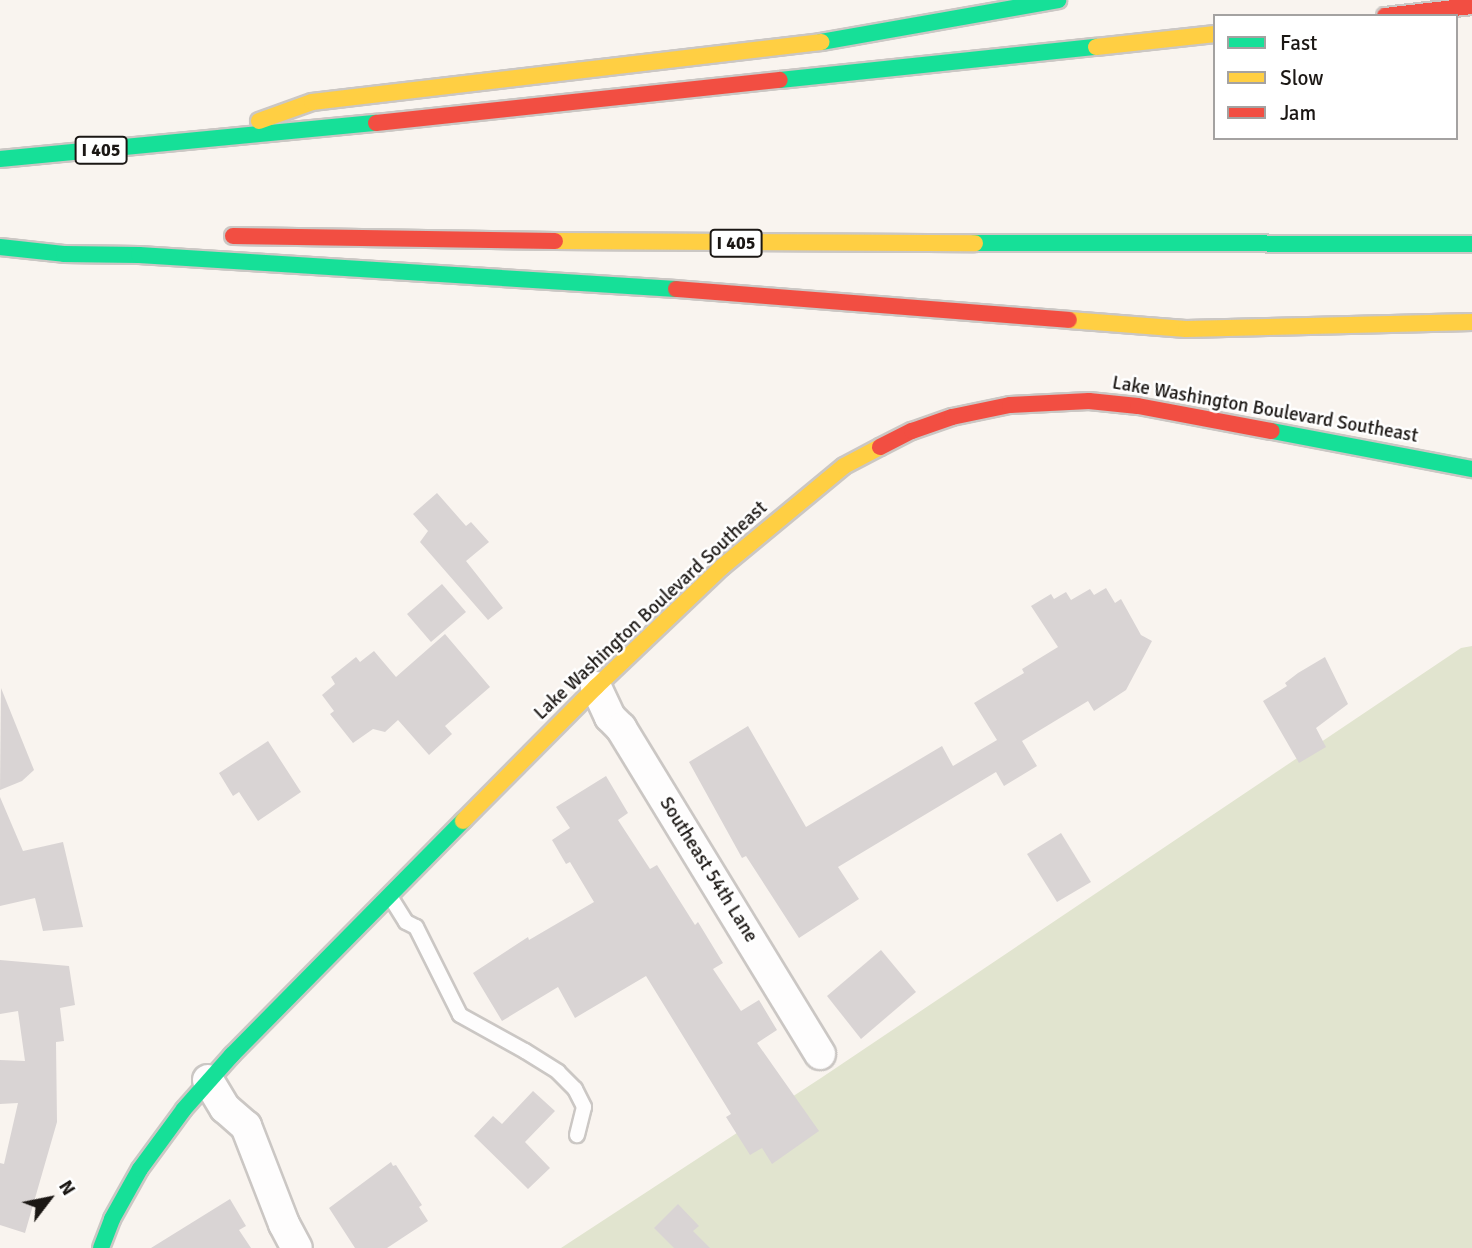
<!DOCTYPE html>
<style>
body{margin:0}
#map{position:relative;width:1472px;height:1248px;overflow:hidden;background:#f9f4ef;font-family:Signika,sans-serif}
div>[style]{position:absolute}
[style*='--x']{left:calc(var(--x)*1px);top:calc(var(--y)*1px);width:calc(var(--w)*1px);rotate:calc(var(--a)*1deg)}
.green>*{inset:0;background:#e1e4cf}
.building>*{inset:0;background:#d9d4d4}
.roads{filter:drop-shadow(2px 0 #cbc7c4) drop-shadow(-2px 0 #cbc7c4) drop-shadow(0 2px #cbc7c4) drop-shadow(0 -2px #cbc7c4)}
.lane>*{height:14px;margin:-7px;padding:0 7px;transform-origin:7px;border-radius:7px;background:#fefdfd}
.street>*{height:30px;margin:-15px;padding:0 15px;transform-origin:15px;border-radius:15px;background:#fefdfd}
.fast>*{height:16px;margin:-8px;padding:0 8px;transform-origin:8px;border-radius:8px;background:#16e098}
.slow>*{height:16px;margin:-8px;padding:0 8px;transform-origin:8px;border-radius:8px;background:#ffcf43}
.jam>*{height:16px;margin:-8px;padding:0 8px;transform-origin:8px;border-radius:8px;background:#f24e42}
span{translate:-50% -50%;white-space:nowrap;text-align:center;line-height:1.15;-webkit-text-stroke:5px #fff;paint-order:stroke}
.shield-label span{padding:2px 5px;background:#fff;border:2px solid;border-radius:5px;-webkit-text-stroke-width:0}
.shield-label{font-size:18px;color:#1b1714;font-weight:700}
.street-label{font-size:19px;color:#1b1714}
.legend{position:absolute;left:1213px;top:14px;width:245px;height:126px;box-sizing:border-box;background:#fff;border:2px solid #a4a2a1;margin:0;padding:9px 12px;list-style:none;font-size:21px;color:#1b1714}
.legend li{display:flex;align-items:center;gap:14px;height:35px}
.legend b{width:35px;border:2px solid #a4a2a1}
.north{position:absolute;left:14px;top:1164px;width:70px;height:70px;-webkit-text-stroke:5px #fff;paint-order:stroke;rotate:58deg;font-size:19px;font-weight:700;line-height:28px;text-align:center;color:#1b1714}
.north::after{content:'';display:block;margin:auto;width:24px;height:32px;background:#1b1714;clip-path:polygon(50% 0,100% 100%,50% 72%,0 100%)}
</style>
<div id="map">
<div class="green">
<div style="clip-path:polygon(1472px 646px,1472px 1248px,561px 1248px,821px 1078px,1461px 648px)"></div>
</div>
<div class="building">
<div style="clip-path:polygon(437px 493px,466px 526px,471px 522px,489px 542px,466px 561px,503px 608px,488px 620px,420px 542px,428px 531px,413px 514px)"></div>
<div style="clip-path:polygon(442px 584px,466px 612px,431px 642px,407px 614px)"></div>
<div style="clip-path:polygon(1106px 588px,1115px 603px,1121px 599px,1141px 635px,1152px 641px,1126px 690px,1094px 711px,1088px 701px,1022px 741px,1037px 766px,1004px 786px,996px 772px,838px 867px,859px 899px,799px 938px,746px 856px,742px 858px,689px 762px,748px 726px,806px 827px,942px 746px,953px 766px,997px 740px,974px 703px,1024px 673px,1022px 669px,1058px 647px,1031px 606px,1051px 594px,1054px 599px,1066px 592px,1071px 600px,1090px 589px,1094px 595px)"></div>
<div style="clip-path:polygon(445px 634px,490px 687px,445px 726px,452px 734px,429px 755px,398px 720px,385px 732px,373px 729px,353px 743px,330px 714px,334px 711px,322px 695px,335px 684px,331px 677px,356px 657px,360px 662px,374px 651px,396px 677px)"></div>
<div style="clip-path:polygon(1325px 657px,1348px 704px,1316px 728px,1326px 747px,1299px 763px,1263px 701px,1287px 686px,1285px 683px,1298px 673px)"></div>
<div style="clip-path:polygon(1px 688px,34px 770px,22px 781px,0 790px)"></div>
<div style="clip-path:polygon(268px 741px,301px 792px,258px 821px,239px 792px,233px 796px,219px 773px)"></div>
<div style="clip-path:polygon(606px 776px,628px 813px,618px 820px,650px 869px,657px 865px,695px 925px,698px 922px,723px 963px,713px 969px,741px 1011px,759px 1000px,777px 1030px,757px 1043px,819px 1131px,772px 1164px,762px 1148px,750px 1155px,726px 1117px,731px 1114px,646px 976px,575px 1018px,558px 987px,502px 1021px,473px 973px,528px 937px,529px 940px,594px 902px,570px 862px,566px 864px,552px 840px,570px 828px,556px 807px)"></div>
<div style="clip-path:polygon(0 797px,23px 851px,63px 842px,83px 927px,43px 931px,35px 898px,0 906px)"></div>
<div style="clip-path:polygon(1061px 833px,1091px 882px,1057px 902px,1027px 854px)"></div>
<div style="clip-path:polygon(881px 950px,916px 992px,861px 1039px,827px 996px)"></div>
<div style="clip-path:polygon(0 960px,69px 966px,75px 1005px,60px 1008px,64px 1041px,56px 1042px,57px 1122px,25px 1233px,0 1225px,0 1163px,4px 1164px,18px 1103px,0 1104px,0 1060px,25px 1061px,18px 1011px,0 1014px)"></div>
<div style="clip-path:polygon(533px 1091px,555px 1111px,525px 1142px,550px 1168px,528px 1189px,474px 1136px,493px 1116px,502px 1124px)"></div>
<div style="clip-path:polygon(391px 1162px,393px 1166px,396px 1165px,422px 1205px,419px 1207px,428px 1221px,387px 1248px,355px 1248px,329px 1208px)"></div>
<div style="clip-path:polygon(230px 1199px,246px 1226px,239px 1230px,251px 1248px,151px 1248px)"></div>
<div style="clip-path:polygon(678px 1204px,699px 1226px,693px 1231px,710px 1248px,674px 1248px,654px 1228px)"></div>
</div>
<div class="roads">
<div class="lane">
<div style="--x:391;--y:898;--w:28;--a:58"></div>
<div style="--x:406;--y:922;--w:11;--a:27"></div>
<div style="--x:416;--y:927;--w:98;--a:63.4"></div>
<div style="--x:460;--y:1015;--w:74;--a:29"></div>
<div style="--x:525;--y:1051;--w:39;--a:32"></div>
<div style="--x:558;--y:1072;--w:24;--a:45"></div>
<div style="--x:575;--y:1089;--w:20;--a:63"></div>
<div style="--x:584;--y:1107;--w:29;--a:104"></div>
</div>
<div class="street">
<div style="--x:596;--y:687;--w:33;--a:65"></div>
<div style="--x:610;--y:717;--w:16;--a:45"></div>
<div style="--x:621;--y:728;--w:382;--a:58.6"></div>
<div style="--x:208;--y:1080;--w:33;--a:59"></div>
<div style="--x:225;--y:1108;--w:28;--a:41"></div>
<div style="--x:246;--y:1126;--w:105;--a:68.8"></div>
<div style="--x:284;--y:1224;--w:27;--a:62"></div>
</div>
<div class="fast">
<div style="--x:821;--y:42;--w:241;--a:-10"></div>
<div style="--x:780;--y:80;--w:318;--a:-6"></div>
<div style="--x:0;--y:159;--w:378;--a:-5.5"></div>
<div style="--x:975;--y:243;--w:497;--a:0.1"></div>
<div style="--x:0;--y:247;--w:64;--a:6.2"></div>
<div style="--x:64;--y:254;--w:75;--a:0.8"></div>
<div style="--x:139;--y:255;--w:538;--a:3.62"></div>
<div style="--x:1272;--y:431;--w:204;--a:10.8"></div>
<div style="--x:101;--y:1248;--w:31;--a:-69"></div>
<div style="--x:112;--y:1219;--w:57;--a:-60.8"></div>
<div style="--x:140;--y:1169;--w:74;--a:-53.7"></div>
<div style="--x:184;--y:1109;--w:72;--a:-48.4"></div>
<div style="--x:232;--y:1055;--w:329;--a:-45.4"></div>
</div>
<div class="slow">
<div style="--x:1096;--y:47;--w:120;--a:-6.2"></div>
<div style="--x:259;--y:121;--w:56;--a:-19.7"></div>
<div style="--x:312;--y:102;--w:513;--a:-6.72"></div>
<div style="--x:555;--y:241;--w:420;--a:0.3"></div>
<div style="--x:1069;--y:320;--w:117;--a:4.4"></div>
<div style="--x:1186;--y:329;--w:286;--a:-1.4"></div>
<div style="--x:463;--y:821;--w:189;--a:-45.2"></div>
<div style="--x:596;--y:687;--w:174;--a:-43.6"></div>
<div style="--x:722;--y:567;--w:158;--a:-39.6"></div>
<div style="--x:844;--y:466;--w:41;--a:-27.8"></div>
</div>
<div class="jam">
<div style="--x:1385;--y:16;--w:88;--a:-6.6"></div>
<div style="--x:376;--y:123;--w:406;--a:-6.1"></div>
<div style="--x:233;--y:236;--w:322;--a:0.9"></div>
<div style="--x:676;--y:289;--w:394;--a:4.5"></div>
<div style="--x:880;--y:447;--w:36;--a:-27"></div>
<div style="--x:912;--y:431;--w:42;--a:-19.3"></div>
<div style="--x:952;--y:417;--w:59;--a:-11.7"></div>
<div style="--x:1010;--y:405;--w:79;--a:-2.9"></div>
<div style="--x:1089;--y:401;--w:49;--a:5.8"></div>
<div style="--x:1138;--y:406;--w:136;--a:10.6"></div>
</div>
</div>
<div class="shield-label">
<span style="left:101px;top:150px">I 405</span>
<span style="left:736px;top:243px">I 405</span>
</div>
<div class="street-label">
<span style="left:1265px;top:410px;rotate:10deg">Lake Washington Boulevard Southeast</span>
<span style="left:651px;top:611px;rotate:-43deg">Lake Washington Boulevard Southeast</span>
<span style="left:708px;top:870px;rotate:58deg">Southeast 54th Lane</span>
</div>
<ul class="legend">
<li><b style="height:9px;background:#16e098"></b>Fast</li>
<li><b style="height:9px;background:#ffcf43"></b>Slow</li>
<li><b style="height:9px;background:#f24e42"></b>Jam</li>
</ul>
<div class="north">N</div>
</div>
